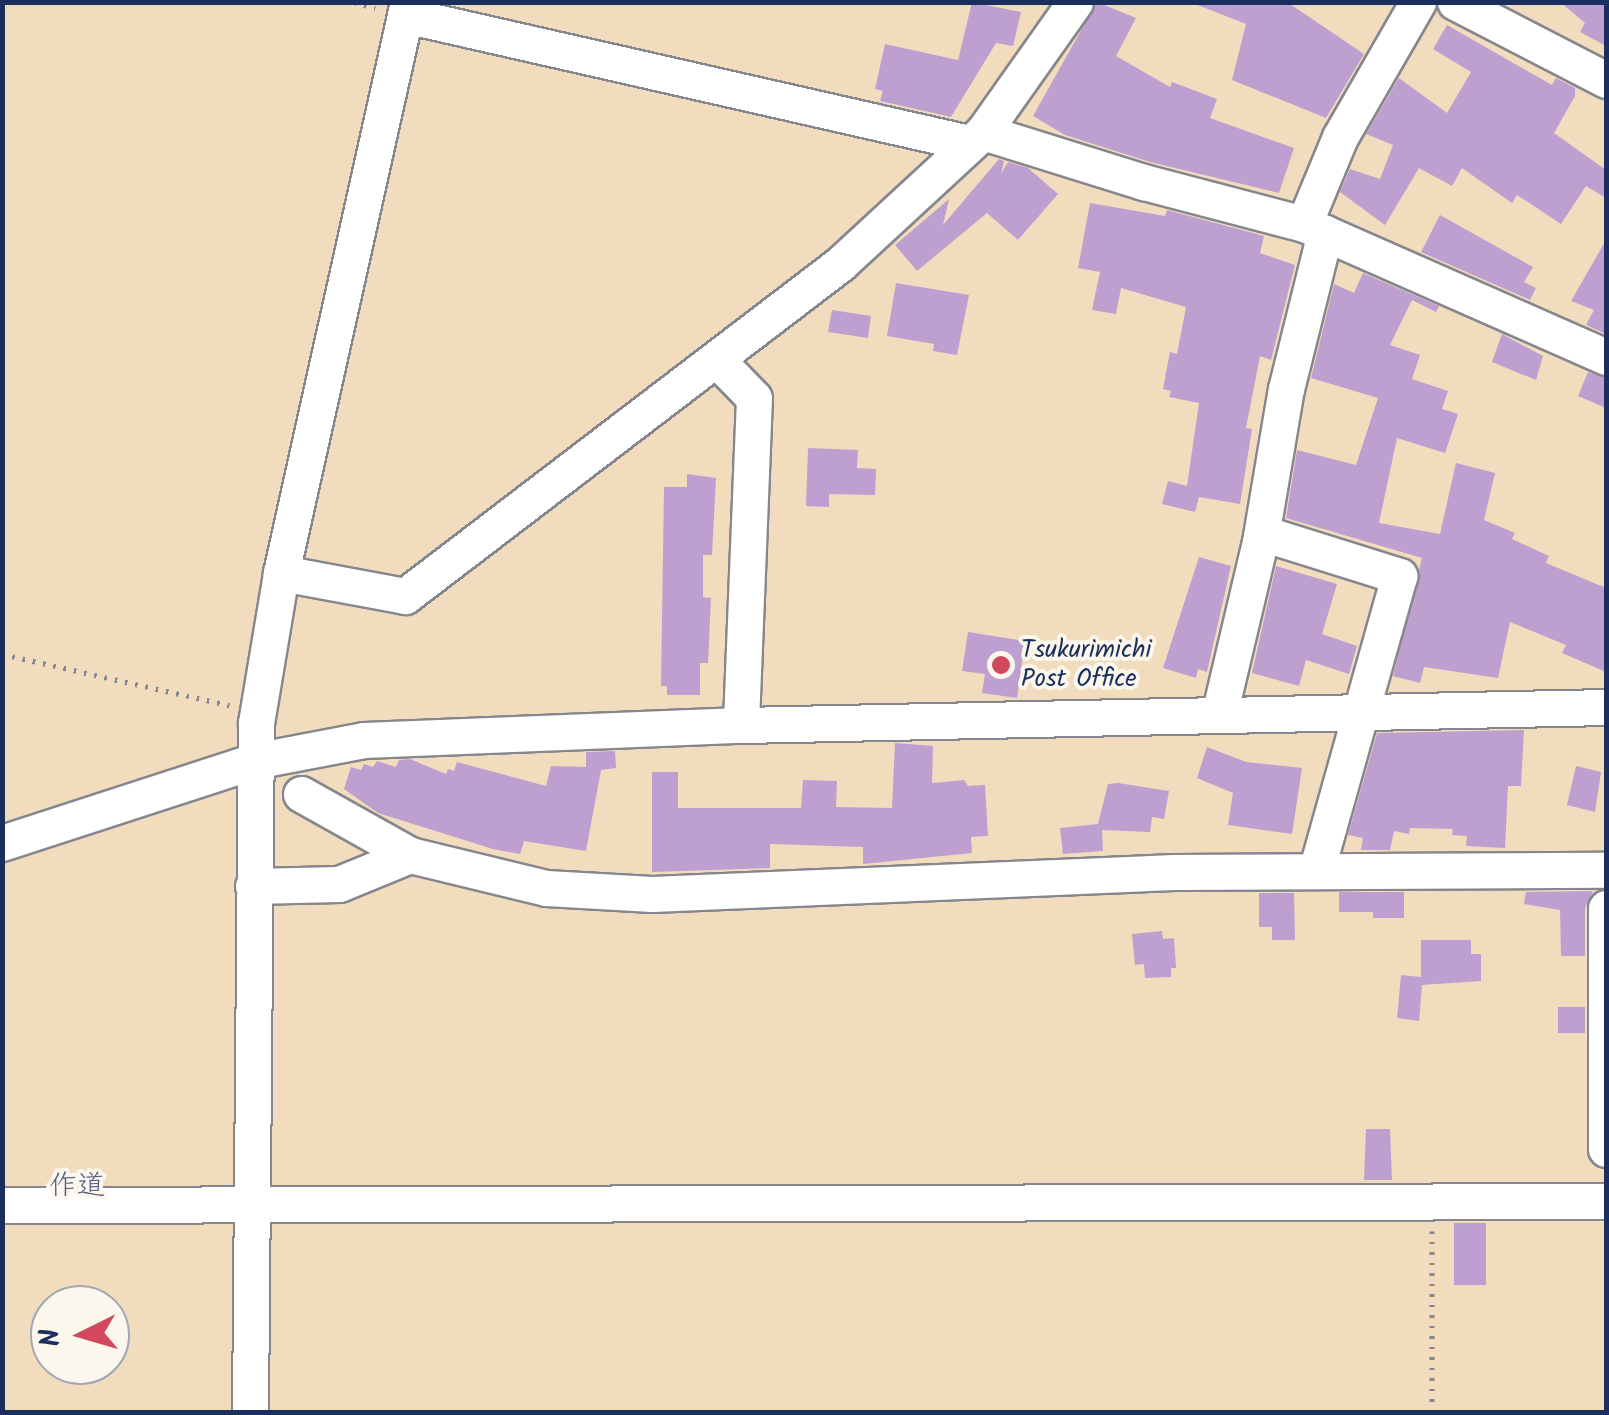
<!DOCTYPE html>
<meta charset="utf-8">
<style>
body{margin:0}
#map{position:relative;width:1609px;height:1415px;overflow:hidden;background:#f2dcbe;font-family:Kalam,"Klee One",sans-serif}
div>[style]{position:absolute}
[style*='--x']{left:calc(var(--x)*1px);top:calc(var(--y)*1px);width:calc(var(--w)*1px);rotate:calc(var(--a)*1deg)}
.building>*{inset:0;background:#bea0d0}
.path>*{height:5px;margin-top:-2.5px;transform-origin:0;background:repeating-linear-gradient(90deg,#86868e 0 2.5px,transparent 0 10.5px)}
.roads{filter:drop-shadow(2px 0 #86868e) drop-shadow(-2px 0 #86868e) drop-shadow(0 2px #86868e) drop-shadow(0 -2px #86868e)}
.minor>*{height:35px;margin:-17.5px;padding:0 17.5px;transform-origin:17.5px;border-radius:17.5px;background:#fff}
.dots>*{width:28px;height:28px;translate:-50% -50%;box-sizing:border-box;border:5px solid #fbf7ec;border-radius:50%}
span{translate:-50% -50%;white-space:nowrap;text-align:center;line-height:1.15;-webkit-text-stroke:8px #fbf7ec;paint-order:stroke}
.poi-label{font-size:25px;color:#1b2f5e}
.left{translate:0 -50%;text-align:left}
.neighbourhood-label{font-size:28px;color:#545786}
.frame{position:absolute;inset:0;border:5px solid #1b2f5e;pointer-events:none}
.north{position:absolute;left:30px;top:1285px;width:100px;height:100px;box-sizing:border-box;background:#fbf7ec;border:2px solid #a1a7b3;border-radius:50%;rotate:265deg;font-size:28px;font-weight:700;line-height:40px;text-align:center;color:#1b2f5e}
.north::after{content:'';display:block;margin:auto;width:35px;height:45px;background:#d1495b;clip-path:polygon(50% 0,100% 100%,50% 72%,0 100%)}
</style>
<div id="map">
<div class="building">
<div style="clip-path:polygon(972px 2px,1021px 12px,1013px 46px,996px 43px,951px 117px,880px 101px,883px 91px,875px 89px,885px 44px,958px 60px)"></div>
<div style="clip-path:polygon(1097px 2px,1136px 18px,1116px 56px,1170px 87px,1172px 82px,1217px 99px,1210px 118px,1294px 148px,1279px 193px,1150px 162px,1065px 135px,1033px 116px)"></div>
<div style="clip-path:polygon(1287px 2px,1364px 54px,1326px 118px,1232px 80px,1246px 24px,1195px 4px)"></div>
<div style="clip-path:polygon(1560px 2px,1606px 2px,1606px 46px,1580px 32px,1585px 23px)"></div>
<div style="clip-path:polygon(1447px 25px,1552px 85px,1556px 78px,1575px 88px,1575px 96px,1554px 133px,1606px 170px,1606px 198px,1586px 186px,1561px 224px,1517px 195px,1512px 203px,1462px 168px,1452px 186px,1419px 168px,1385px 225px,1340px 192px,1350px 169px,1380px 179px,1393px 145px,1366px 134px,1399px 78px,1447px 113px,1471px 72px,1433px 49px)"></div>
<div style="clip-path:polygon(999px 159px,1004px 161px,1001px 174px,1008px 162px,1028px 168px,1058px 194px,1018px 240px,987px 213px,917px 271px,895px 245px,949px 199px,943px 225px)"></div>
<div style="clip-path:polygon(1090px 203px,1165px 216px,1167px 210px,1264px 236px,1260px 253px,1295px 265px,1271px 360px,1260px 356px,1246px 428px,1252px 429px,1240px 504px,1199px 497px,1195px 512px,1162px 504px,1168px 481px,1187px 486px,1199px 403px,1169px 397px,1171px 391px,1163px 389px,1170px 352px,1177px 354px,1186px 307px,1121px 288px,1116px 314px,1092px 310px,1100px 272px,1078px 268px)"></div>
<div style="clip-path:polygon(1440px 215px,1533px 267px,1524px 282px,1536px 288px,1530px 300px,1421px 252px)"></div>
<div style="clip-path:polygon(1606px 240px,1606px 334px,1586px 325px,1594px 310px,1571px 301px)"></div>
<div style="clip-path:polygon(1363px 273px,1439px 306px,1436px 312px,1412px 300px,1390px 345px,1420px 355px,1412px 379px,1448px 391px,1442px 409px,1458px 414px,1445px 453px,1397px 438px,1379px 523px,1440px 534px,1456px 463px,1495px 473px,1484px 520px,1515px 533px,1512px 539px,1549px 556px,1546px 563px,1606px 588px,1606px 672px,1562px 653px,1566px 645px,1510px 622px,1498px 678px,1424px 667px,1420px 683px,1393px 676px,1422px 558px,1286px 518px,1297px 450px,1356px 465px,1378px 398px,1311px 378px,1334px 284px,1354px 293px)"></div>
<div style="clip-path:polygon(896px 283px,969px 295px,957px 355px,933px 351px,934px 344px,887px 336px)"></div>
<div style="clip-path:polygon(832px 310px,871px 316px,868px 338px,828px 332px)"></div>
<div style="clip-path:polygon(1502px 334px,1543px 356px,1536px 380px,1492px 362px)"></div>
<div style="clip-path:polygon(1588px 372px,1606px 378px,1606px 408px,1578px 396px)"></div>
<div style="clip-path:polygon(808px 448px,858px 450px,857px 468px,876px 469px,875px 495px,829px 494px,829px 507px,806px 506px)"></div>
<div style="clip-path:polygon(687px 474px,716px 478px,712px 555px,703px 555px,703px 597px,711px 598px,708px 663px,700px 663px,700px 695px,667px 695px,667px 686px,661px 686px,664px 487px,687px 487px)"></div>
<div style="clip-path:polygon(1199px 557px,1231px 566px,1207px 672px,1198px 669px,1196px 678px,1163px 668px)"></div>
<div style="clip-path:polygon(1276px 566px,1337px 584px,1322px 634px,1357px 646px,1349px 674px,1306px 660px,1299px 686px,1252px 673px)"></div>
<div style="clip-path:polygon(968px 632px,1025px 641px,1017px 698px,982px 693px,985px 674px,962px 671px)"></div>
<div style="clip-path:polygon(1524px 730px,1521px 786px,1508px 786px,1505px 848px,1466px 846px,1467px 836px,1452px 835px,1453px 829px,1410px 828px,1409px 834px,1394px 831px,1390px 850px,1361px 850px,1363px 838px,1348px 835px,1377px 733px)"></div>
<div style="clip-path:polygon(895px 743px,933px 746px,932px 783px,964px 780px,968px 786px,985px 785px,988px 836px,971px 837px,972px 853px,863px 864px,863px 847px,770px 844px,770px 868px,652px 872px,652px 772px,678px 772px,678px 808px,801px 808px,803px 780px,837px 781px,836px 807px,892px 808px)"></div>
<div style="clip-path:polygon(1207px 747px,1246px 762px,1302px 768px,1292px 834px,1228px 825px,1233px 793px,1197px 778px)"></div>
<div style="clip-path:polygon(615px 751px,616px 768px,601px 770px,586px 851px,524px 841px,520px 854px,493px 849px,378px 813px,344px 789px,351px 767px,361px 770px,364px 764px,373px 767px,377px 761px,396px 767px,399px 760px,410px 759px,446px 774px,448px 769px,454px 771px,457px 762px,546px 786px,551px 766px,586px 767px,586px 752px)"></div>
<div style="clip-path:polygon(1576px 766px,1601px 772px,1595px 812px,1567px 805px)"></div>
<div style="clip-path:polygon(1118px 783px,1169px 791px,1164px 819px,1152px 817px,1150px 832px,1102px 830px,1103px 851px,1063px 854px,1060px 828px,1098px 824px,1108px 784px)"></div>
<div style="clip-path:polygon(1593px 891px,1585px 908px,1585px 956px,1561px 956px,1560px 910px,1524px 904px,1526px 892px)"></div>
<div style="clip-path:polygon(1339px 892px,1404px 892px,1404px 918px,1373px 918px,1373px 912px,1339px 912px)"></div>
<div style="clip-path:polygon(1259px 893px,1294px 893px,1295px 940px,1272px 940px,1272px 927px,1259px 927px)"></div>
<div style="clip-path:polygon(1162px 931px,1163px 939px,1174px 938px,1176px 968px,1171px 968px,1171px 977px,1145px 978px,1144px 964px,1135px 965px,1132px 934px)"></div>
<div style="clip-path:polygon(1421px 940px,1471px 940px,1471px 954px,1481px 954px,1481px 981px,1422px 985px,1419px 1021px,1397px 1018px,1401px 975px,1421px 977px)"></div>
<div style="clip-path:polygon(1558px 1007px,1585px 1007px,1585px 1033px,1558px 1033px)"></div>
<div style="clip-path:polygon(1366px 1129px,1390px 1129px,1392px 1180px,1364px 1180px)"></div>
<div style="clip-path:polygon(1454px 1223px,1486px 1223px,1486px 1285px,1454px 1285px)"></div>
</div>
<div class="path">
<div style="--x:354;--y:2;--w:22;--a:16"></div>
<div style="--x:2;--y:654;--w:233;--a:12.7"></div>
<div style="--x:1432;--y:1231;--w:181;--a:90"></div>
</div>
<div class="roads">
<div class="minor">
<div style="--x:1455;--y:2;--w:170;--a:27.3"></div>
<div style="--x:405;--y:15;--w:578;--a:12.79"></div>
<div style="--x:983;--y:132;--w:169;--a:17.3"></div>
<div style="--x:1144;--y:182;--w:165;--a:14.7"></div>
<div style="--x:1325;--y:233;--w:307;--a:23.8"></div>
<div style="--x:716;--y:359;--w:54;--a:45.7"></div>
<div style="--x:754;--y:398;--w:327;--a:92.3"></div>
<div style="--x:1262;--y:533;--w:144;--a:17.4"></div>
<div style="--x:1399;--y:576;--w:306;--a:105.7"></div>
<div style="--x:281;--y:573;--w:126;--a:10.5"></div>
<div style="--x:405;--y:596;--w:547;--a:-37.35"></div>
<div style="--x:840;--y:264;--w:195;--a:-42.7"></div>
<div style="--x:983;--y:132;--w:159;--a:-54.7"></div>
<div style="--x:1219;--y:715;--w:178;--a:-76.7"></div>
<div style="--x:1260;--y:542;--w:155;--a:-80.4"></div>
<div style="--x:1286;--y:389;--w:161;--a:-76"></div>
<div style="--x:1325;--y:233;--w:23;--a:-157"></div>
<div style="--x:1304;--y:224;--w:94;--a:-67.5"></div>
<div style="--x:1340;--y:137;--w:156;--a:-60"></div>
<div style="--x:301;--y:794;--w:125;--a:29.2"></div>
<div style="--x:410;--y:855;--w:140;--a:13.6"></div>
<div style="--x:546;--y:888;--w:106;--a:3.2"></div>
<div style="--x:652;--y:894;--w:522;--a:-2.41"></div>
<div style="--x:1174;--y:872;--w:432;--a:-0.3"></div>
<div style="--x:2;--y:843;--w:265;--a:-18"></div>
<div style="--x:254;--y:761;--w:112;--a:-10.8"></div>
<div style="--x:364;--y:740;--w:377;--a:-2.3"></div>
<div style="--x:741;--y:725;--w:865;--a:-1.19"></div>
<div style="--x:253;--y:886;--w:86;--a:-1.3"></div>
<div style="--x:339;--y:884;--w:77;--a:-22.2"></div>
<div style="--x:1606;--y:908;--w:241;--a:90"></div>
<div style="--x:2;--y:1205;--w:1604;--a:-0.14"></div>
<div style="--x:250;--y:1412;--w:689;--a:-89.5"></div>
<div style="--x:256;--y:723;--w:152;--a:-80.5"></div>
<div style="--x:281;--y:573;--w:585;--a:-77.46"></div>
</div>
</div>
<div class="dots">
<div style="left:1001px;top:665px;background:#d1495b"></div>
</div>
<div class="poi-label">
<span class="left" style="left:1021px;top:665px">Tsukurimichi<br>Post Office</span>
</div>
<div class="neighbourhood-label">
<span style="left:77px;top:1187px">作道</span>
</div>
<div class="frame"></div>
<div class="north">N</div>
</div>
